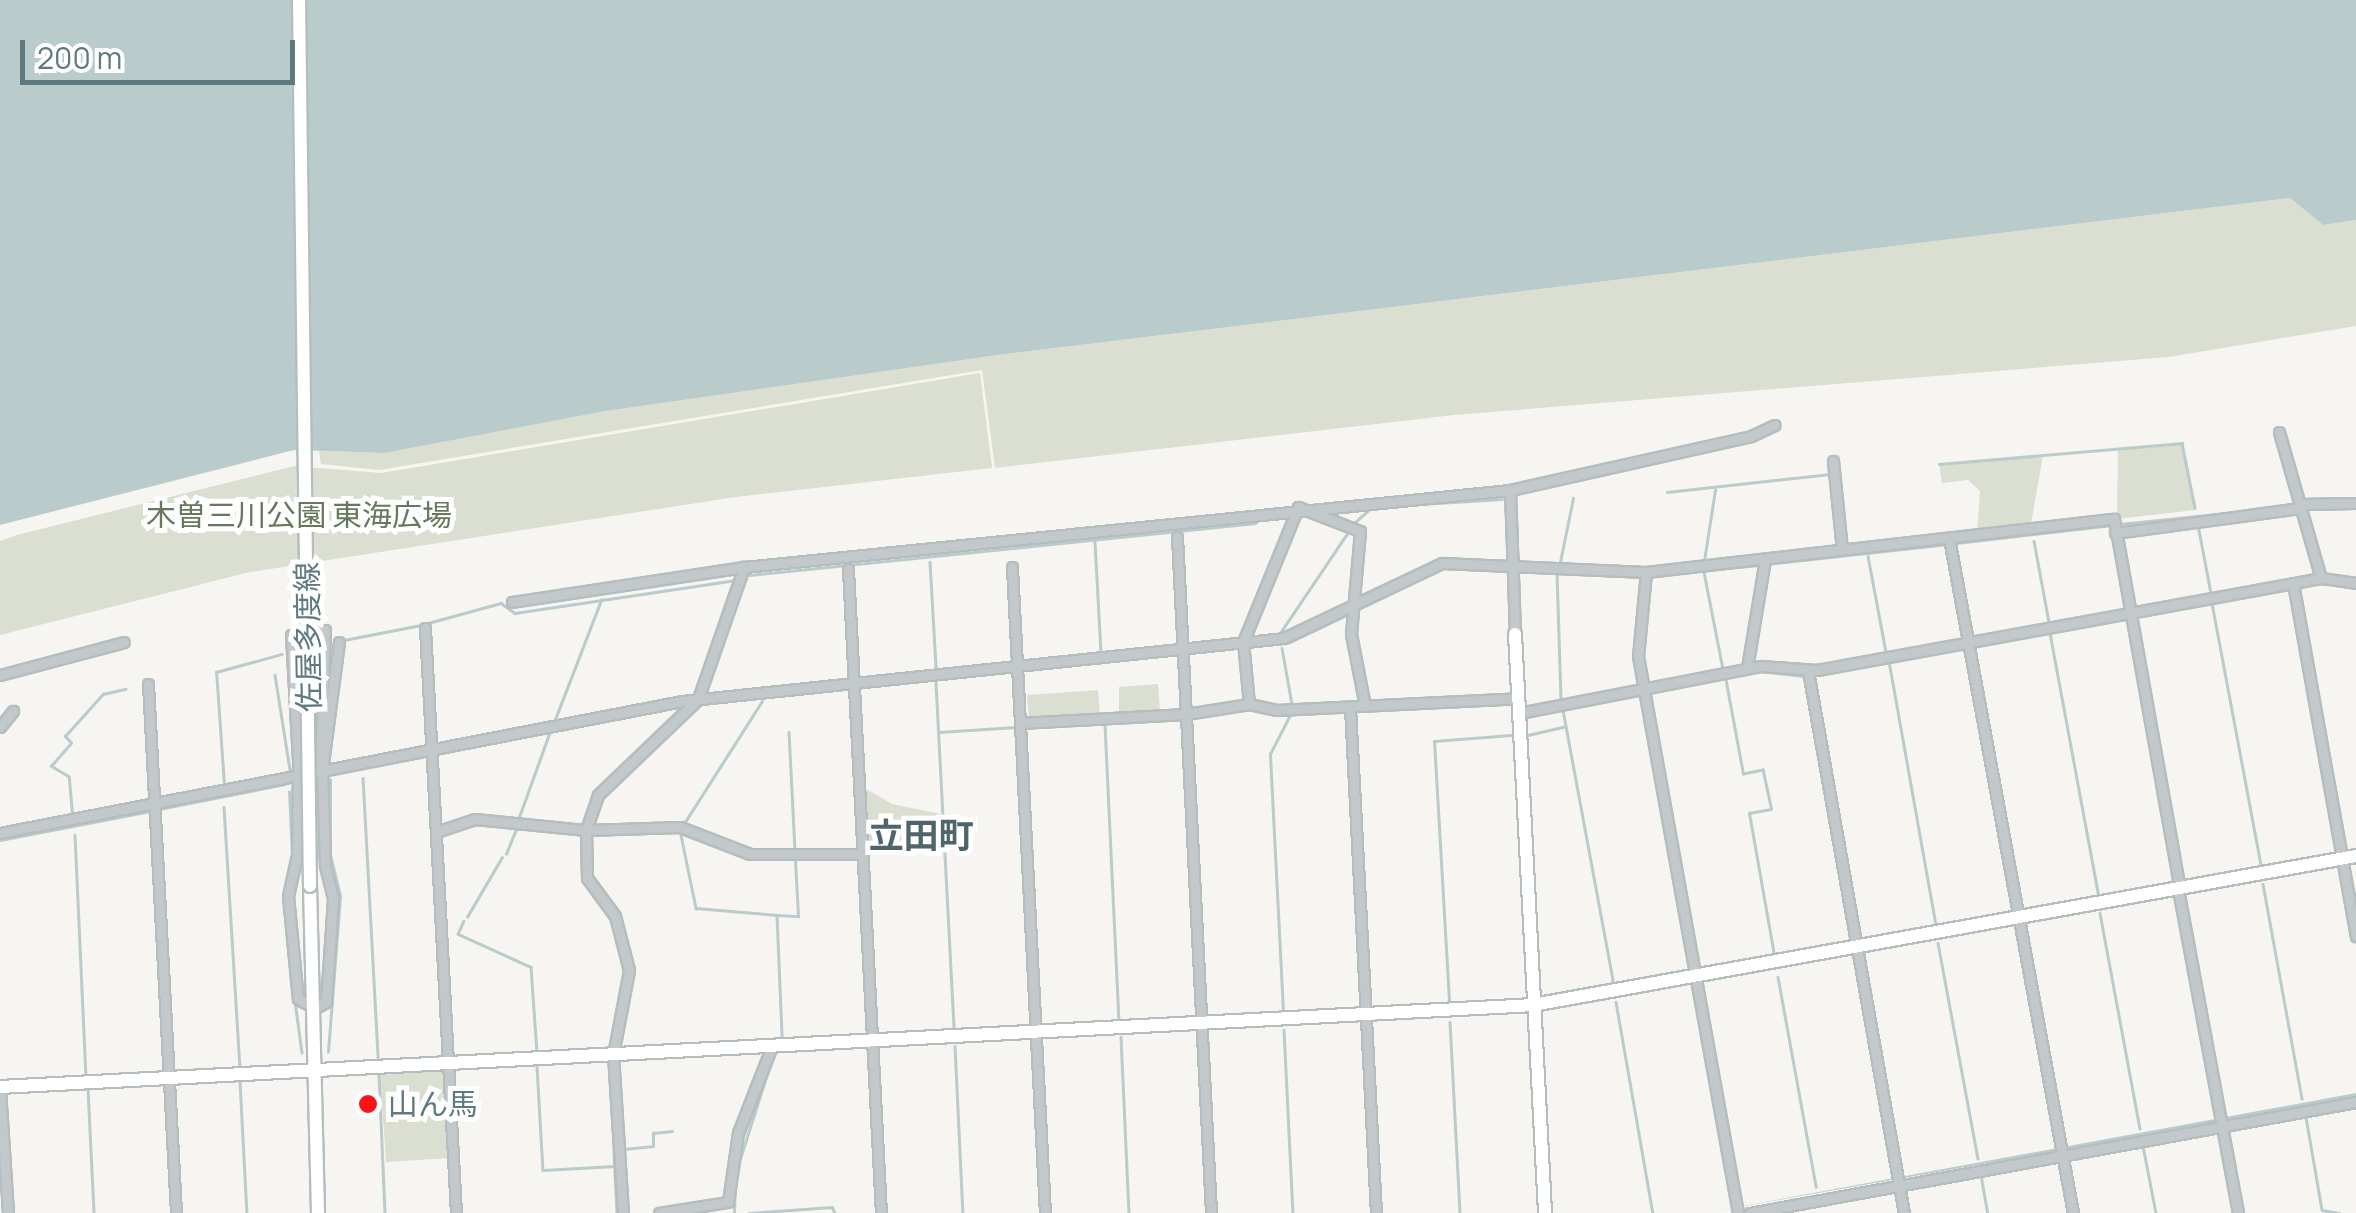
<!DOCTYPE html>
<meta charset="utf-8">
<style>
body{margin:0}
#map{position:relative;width:2356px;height:1213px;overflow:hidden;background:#f6f5f2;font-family:Manrope,"Noto Sans JP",sans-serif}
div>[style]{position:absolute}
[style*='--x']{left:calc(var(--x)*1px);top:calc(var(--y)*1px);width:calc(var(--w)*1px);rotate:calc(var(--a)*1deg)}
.green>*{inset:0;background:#dadfd2}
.water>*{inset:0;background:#b9cbcb}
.stream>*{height:2.5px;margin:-1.25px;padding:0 1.25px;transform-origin:1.25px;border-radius:1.25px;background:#b9cbcb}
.roads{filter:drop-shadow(2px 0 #b5bdbf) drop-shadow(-2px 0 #b5bdbf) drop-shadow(0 2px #b5bdbf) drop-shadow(0 -2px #b5bdbf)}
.street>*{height:9px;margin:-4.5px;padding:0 4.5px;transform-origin:4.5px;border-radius:4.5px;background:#c3c9cb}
.secondary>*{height:12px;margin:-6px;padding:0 6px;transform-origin:6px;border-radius:6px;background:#fff}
.bridges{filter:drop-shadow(2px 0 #b5bdbf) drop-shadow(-2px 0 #b5bdbf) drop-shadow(0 2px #b5bdbf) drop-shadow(0 -2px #b5bdbf)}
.secondary-bridge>*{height:12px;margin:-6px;padding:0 6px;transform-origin:6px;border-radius:6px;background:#fff}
.dots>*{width:28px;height:28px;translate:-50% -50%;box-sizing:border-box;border:5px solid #fff;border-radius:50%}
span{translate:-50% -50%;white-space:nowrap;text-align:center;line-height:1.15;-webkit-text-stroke:10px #fff;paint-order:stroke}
.park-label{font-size:30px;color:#68785d}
.street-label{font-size:30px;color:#5e7980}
.poi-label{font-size:30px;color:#5e7980}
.left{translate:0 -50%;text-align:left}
.quarter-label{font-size:35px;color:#50656b;font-weight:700}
.scale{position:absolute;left:20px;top:40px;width:275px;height:45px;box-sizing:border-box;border:5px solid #5e7980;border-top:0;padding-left:12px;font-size:30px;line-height:35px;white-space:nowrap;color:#5e7980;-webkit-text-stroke:8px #fff;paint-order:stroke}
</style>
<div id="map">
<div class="green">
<div style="clip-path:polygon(2290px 198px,2323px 225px,2356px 220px,2356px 326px,2169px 357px,1454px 415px,995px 468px,982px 370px,379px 470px,321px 464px,319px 451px,385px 453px,606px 411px,998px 355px)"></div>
<div style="clip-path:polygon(980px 373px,992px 468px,736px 497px,250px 572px,0 635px,0 541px,17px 535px,294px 466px,381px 473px)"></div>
<div style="clip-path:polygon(2182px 443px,2195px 510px,2117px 519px,2118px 449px)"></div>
<div style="clip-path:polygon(2043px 455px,2031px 524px,1977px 532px,1980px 491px,1968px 480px,1942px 483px,1939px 464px)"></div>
<div style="clip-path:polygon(1158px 684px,1160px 712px,1119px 715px,1119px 687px)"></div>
<div style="clip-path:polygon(1098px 690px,1100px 714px,1029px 718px,1027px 695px)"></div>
<div style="clip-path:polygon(861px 786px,892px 804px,941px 814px,941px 843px,866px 847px)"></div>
<div style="clip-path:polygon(442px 1071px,450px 1158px,386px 1162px,380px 1075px)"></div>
</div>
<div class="water">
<div style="clip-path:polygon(0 0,2356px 0,2356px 220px,2323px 225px,2290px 198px,998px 355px,606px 411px,385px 453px,294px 450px,0 525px)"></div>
<div style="clip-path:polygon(2356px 1093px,2356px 1098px,1705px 1213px)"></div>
</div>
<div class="stream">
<div style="--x:1939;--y:464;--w:244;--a:-4.9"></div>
<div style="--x:2182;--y:443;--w:66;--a:78.7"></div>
<div style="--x:1667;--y:492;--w:164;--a:-6.3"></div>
<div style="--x:1404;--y:505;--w:98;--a:-3.5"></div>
<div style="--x:2120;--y:524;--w:127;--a:-5.9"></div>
<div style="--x:1352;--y:525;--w:25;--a:-42"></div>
<div style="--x:2198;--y:525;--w:69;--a:79.2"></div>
<div style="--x:2034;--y:541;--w:82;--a:79.5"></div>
<div style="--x:1095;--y:542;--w:112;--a:86.9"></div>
<div style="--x:1956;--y:543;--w:157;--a:-6.6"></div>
<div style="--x:1868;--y:556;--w:98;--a:79.4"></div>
<div style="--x:1704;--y:561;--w:72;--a:-81.2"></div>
<div style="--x:930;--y:562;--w:105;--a:86.7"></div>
<div style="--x:1560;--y:562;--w:65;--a:-78.5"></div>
<div style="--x:1767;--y:564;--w:182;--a:-6.3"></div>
<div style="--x:1557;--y:572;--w:126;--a:88.2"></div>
<div style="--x:1682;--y:572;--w:77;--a:-5.2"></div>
<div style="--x:1704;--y:572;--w:99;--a:78.9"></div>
<div style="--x:750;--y:575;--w:508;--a:-5.88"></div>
<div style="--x:2344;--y:586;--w:12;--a:9"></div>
<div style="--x:2212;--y:603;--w:266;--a:79.4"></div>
<div style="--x:1358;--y:609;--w:18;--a:-29"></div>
<div style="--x:428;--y:623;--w:76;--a:-15.3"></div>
<div style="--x:501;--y:603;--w:17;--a:36"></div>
<div style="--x:515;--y:613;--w:223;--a:-8.5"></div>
<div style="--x:1280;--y:633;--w:122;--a:-56"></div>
<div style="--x:2050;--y:633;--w:264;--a:79.5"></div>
<div style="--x:1290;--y:642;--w:62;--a:-25.7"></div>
<div style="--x:1282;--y:648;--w:57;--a:79.9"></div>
<div style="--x:2310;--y:652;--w:198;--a:79.5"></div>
<div style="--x:1889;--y:661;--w:267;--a:79.9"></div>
<div style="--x:275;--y:675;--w:96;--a:81"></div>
<div style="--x:936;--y:683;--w:345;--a:87"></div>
<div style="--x:1563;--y:710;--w:276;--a:79.5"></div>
<div style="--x:554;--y:722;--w:131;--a:-68.9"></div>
<div style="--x:1105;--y:725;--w:297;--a:87.3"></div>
<div style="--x:789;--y:732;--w:119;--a:87.1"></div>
<div style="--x:939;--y:732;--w:77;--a:-3.7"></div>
<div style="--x:1528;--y:735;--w:37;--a:-13"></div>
<div style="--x:437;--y:754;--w:199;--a:-11.3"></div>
<div style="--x:328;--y:764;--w:125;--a:-82.6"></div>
<div style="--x:344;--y:640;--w:78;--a:-11"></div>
<div style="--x:330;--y:775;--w:99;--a:-11.1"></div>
<div style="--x:363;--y:778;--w:280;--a:86.9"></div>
<div style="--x:224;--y:785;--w:113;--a:-94"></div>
<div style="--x:216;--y:672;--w:68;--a:-15.3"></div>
<div style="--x:224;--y:807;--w:259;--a:86.5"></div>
<div style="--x:159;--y:809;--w:128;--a:-11.2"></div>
<div style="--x:72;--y:814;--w:37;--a:-95"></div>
<div style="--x:69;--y:777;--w:21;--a:-149"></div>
<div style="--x:51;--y:766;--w:30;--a:-49"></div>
<div style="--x:71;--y:743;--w:9;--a:-131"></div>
<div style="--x:65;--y:736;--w:57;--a:-47.9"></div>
<div style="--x:103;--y:694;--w:23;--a:-13"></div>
<div style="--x:518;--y:820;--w:91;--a:-70.2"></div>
<div style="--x:685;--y:822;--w:143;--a:-57.5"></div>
<div style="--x:75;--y:835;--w:240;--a:87.4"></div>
<div style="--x:681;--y:835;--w:75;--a:78.4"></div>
<div style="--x:696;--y:908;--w:81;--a:4.9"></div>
<div style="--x:777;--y:915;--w:121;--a:87.6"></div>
<div style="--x:0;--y:840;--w:153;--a:-10.9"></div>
<div style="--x:506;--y:854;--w:27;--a:-68"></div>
<div style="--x:2263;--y:884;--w:218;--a:79.7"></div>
<div style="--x:284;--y:894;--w:40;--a:-78"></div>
<div style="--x:292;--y:855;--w:63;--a:-92.7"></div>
<div style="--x:2100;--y:913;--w:219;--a:79.5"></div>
<div style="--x:777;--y:915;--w:21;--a:3"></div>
<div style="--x:798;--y:916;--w:56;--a:-93.1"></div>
<div style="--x:467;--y:917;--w:69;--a:-59.7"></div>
<div style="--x:464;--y:921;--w:14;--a:115"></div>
<div style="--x:458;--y:934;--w:80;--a:24.3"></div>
<div style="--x:531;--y:967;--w:85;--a:86"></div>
<div style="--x:1938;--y:943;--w:219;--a:79.5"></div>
<div style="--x:1774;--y:955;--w:144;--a:-100"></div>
<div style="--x:1749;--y:813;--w:22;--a:-10"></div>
<div style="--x:1771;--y:809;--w:40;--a:-102"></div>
<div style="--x:1763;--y:770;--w:20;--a:169"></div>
<div style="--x:1743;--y:774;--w:99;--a:-100.5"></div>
<div style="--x:1725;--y:677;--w:36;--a:-10"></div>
<div style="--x:1760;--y:671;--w:43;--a:6.6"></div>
<div style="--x:1778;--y:977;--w:213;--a:79.7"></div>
<div style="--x:295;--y:1001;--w:52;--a:82.3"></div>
<div style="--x:1449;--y:1001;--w:260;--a:-93.3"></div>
<div style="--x:1434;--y:741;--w:77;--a:-4.5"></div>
<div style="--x:1616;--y:1002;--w:214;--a:80.1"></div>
<div style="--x:1283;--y:1012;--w:258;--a:-92.9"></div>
<div style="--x:1270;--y:754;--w:44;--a:-62.9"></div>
<div style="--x:1450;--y:1022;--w:191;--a:87"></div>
<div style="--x:1284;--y:1030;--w:183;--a:87.2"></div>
<div style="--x:1121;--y:1037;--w:176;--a:87.4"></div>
<div style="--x:955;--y:1046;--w:167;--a:87.3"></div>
<div style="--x:328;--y:1052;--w:156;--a:-85.6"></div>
<div style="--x:340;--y:896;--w:42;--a:-103.7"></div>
<div style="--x:330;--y:855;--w:75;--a:-90"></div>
<div style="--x:537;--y:1067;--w:103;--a:86.7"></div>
<div style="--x:543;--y:1170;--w:72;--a:-3.2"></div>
<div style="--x:379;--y:1075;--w:138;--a:87.5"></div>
<div style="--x:240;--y:1081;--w:132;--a:87"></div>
<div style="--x:88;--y:1089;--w:124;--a:87.2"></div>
<div style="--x:2306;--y:1117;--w:94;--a:80.2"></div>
<div style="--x:2322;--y:1210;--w:17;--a:10"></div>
<div style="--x:2143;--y:1146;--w:68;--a:79"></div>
<div style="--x:624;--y:1149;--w:29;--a:-6"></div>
<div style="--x:653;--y:1146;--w:13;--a:-90"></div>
<div style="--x:653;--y:1133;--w:19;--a:-6"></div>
<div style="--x:614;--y:1150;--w:63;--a:87.3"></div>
<div style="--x:738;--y:1165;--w:99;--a:-72.3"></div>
<div style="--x:1981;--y:1175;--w:39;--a:80"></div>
<div style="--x:734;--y:1213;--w:31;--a:-88"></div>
<div style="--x:749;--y:1213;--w:83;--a:-4.1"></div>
<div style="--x:832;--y:1207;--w:7;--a:63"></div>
</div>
<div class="roads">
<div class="street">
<div style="--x:2279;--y:432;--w:152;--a:74"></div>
<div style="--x:1833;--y:461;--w:89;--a:84.2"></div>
<div style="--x:1510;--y:490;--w:144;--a:88"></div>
<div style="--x:2300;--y:504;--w:56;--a:-1"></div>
<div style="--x:2115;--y:533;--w:188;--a:-7.7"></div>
<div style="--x:1177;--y:537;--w:677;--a:87.12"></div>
<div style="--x:1949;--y:538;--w:686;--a:79.59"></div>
<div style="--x:1012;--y:567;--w:647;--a:87.08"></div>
<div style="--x:848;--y:569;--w:645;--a:87.07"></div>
<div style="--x:1646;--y:572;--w:84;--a:95.4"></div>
<div style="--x:1638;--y:656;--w:566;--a:79.82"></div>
<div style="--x:2293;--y:583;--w:359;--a:79.9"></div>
<div style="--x:512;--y:602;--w:235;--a:-8.6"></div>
<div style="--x:744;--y:567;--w:770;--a:-5.74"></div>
<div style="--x:1510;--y:490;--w:247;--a:-12.6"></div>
<div style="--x:1751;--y:436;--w:26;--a:-25"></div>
<div style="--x:425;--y:628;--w:586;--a:86.97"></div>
<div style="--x:1747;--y:668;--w:110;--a:-80.6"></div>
<div style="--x:1808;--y:671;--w:550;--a:79.96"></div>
<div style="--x:0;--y:675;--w:128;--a:-14.9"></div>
<div style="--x:148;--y:684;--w:530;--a:86.97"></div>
<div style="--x:1249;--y:704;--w:62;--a:-95.5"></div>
<div style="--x:1243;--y:642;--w:146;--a:-67.8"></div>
<div style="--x:1298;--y:507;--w:66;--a:21.2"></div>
<div style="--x:1360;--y:531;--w:103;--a:95"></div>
<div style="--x:1351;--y:634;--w:73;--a:79"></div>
<div style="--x:1350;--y:707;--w:507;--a:87.06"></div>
<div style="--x:1519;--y:713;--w:247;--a:-11"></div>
<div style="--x:1761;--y:666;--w:56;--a:4.1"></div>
<div style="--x:1817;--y:670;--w:512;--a:-10.34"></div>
<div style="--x:2321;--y:578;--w:35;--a:8"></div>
<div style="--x:1020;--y:723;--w:166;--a:-3.1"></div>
<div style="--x:1186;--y:714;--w:64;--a:-9"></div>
<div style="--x:1249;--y:704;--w:29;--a:12"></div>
<div style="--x:1277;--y:710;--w:242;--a:-2.8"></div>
<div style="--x:0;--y:727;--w:21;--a:-51"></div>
<div style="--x:320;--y:772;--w:142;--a:-88"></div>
<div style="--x:325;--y:630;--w:34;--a:172"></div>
<div style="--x:291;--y:635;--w:127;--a:86.8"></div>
<div style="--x:298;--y:762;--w:93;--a:90.6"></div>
<div style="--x:297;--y:855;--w:42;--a:102.4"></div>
<div style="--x:288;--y:896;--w:103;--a:84.5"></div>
<div style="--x:298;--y:999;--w:19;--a:28"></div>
<div style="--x:315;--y:1008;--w:13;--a:-29"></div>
<div style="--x:326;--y:1002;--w:104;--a:-86.1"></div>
<div style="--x:333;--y:898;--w:34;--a:-104"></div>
<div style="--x:325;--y:865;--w:94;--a:-91.8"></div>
<div style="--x:322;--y:771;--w:130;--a:-82.5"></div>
<div style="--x:436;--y:832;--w:41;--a:-18.4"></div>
<div style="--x:475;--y:819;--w:112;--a:5.7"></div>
<div style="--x:586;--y:830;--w:94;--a:-1.8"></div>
<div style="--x:680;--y:827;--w:75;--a:21.1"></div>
<div style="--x:750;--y:854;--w:112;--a:0"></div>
<div style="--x:0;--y:833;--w:695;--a:-10.95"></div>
<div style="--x:682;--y:701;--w:605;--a:-5.97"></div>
<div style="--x:1284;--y:638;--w:175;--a:-25.4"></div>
<div style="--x:1442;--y:563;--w:204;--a:2.5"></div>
<div style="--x:1646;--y:572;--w:471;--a:-6.5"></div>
<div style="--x:2114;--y:519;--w:376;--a:79.9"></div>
<div style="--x:2178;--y:889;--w:330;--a:79.5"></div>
<div style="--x:0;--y:1089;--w:124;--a:86.3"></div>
<div style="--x:623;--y:1213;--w:158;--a:-93.6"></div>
<div style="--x:613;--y:1055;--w:86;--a:-79.3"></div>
<div style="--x:629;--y:970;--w:56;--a:-104.5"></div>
<div style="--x:615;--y:916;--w:47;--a:-126.4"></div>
<div style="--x:587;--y:878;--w:48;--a:-91.2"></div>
<div style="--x:586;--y:830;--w:37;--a:-71"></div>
<div style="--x:598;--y:795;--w:139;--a:-43.8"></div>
<div style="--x:698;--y:699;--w:140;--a:-70.8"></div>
<div style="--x:659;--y:1213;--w:70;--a:-9.1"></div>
<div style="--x:728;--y:1202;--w:70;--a:-81.8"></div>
<div style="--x:738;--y:1133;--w:93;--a:-68.7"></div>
<div style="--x:1750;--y:1213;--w:616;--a:-10.38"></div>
</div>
<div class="secondary">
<div style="--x:1515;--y:634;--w:580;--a:87.03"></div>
<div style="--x:310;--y:886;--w:327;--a:88.6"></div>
<div style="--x:0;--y:1087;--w:1535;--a:-3.06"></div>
<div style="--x:1533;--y:1005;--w:836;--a:-10.26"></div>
</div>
</div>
<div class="bridges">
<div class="secondary-bridge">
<div style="--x:299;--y:0;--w:886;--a:89.29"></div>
</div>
</div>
<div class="dots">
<div style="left:368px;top:1104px;background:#f61512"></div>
</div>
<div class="park-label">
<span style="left:299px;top:515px">木曽三川公園 東海広場</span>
</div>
<div class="street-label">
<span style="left:308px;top:637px;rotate:-91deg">佐屋多度線</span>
</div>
<div class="poi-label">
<span class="left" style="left:388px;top:1104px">山ん馬</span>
</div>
<div class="quarter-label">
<span style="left:921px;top:835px">立田町</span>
</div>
<div class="scale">200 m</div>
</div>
